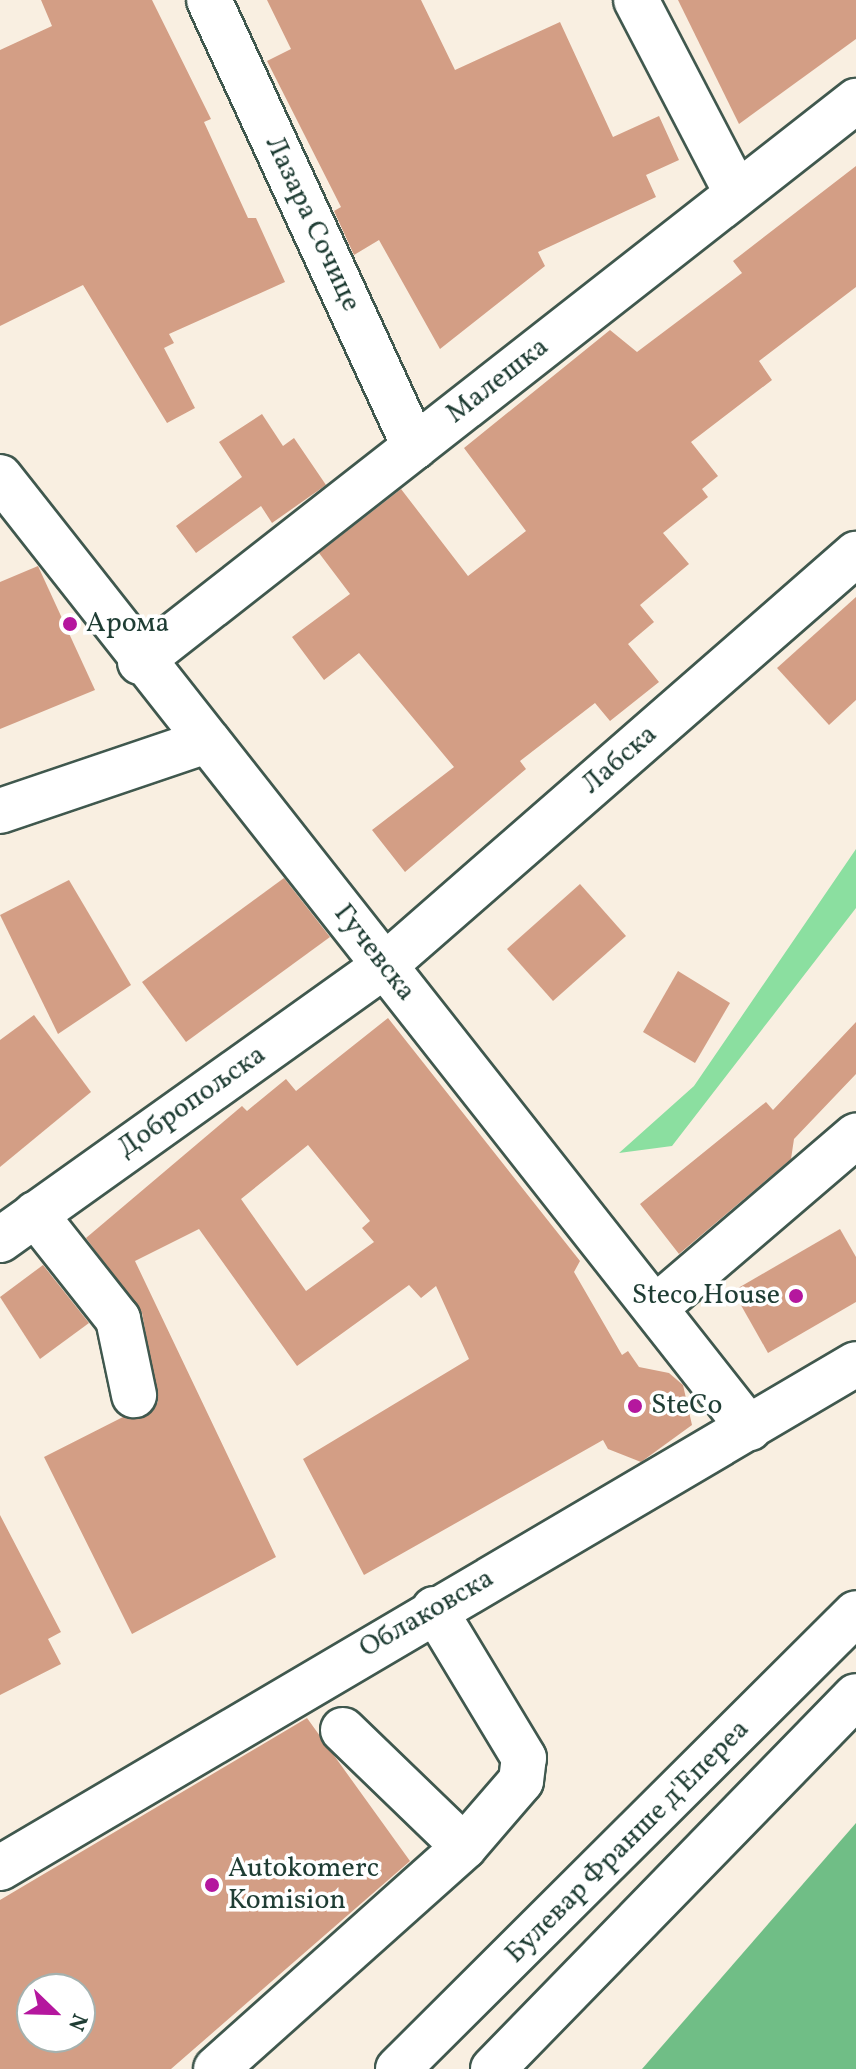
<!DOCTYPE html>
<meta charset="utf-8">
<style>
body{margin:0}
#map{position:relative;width:856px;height:2069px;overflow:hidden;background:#f9efe1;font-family:Vollkorn,serif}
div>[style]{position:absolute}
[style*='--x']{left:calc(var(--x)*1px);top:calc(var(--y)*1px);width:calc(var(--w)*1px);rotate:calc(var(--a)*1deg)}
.green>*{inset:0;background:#8bdfa0}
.forest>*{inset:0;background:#70be86}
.building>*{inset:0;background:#d39e85}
.roads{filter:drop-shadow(2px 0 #40584e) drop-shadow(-2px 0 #40584e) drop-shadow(0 2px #40584e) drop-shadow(0 -2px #40584e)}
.minor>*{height:44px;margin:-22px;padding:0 22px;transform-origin:22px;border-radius:22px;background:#fff}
.highway>*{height:44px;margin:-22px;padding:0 22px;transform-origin:22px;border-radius:22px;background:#fff}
.dots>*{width:22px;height:22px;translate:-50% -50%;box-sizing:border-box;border:4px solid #fff;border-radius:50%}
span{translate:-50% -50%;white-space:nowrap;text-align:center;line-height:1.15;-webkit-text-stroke:7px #fff;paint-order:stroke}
.street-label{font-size:28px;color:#1f3d34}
.poi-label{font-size:28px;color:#1f3d34}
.left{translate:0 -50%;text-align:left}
.right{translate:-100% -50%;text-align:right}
.north{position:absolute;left:16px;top:1973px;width:80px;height:80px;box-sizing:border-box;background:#fff;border:2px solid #a5b1ae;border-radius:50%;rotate:113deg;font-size:22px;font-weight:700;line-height:32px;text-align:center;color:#1f3d34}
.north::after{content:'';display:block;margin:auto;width:28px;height:36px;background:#b5179e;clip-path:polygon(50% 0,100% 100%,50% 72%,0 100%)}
</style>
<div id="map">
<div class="green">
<div style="clip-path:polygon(856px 849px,856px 908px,672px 1146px,619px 1153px,694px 1086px)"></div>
</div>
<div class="forest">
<div style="clip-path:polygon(856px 1823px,856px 2069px,642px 2069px)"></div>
</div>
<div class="building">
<div style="clip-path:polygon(41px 0,152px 0,211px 119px,204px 122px,248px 218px,256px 218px,285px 282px,169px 334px,174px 343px,164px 348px,195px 408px,167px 423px,83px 285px,0 326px,0 50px,52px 26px)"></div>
<div style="clip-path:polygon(267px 0,421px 0,455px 70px,560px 22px,613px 137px,659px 116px,679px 160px,646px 175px,656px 197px,538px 252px,545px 266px,440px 349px,379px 240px,354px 255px,334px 211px,341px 207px,267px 61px,291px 49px)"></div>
<div style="clip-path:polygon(678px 0,856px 0,856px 39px,739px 124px)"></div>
<div style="clip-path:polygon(856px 166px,856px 287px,759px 361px,772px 380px,691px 442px,718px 476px,702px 489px,708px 497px,663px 533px,689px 564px,640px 605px,654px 622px,628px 644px,659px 682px,610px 721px,595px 703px,520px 761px,526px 769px,405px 872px,372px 830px,454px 767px,359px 653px,324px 680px,292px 637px,350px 594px,319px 553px,401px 489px,468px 576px,526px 531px,464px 448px,610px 330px,637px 352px,742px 273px,733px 261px)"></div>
<div style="clip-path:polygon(262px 414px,283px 446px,294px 438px,326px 485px,272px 523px,261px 506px,196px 553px,176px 526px,242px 477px,219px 442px)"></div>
<div style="clip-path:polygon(38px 566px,95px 690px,0 729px,0 582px)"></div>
<div style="clip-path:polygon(856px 597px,856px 700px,829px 725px,777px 668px)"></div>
<div style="clip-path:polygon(284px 878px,330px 937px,186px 1042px,142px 982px)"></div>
<div style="clip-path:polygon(69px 880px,131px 985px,58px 1034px,0 915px)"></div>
<div style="clip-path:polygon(580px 884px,626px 936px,553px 1001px,507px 949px)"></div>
<div style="clip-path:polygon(678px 971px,730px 1003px,695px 1063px,643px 1032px)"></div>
<div style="clip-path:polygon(34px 1015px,91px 1092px,0 1167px,0 1040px)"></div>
<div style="clip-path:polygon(evenodd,388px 1018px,580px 1261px,574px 1272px,622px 1355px,628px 1351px,639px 1367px,669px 1373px,683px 1385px,692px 1425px,641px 1462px,608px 1449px,603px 1440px,364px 1575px,303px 1459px,469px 1359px,436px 1286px,421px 1298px,409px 1285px,297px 1366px,199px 1229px,135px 1261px,276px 1557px,132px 1634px,44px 1457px,123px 1417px,140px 1419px,158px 1402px,142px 1313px,86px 1238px,242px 1106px,247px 1111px,286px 1079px,296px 1091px,388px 1018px,308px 1145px,370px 1221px,362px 1228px,374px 1242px,306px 1291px,241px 1199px,308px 1145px)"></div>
<div style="clip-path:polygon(856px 1022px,856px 1074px,794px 1139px,791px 1159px,679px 1254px,640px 1204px,766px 1102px,773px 1110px)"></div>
<div style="clip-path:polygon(840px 1229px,856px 1257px,856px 1302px,768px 1353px,733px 1291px)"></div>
<div style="clip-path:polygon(43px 1265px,89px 1323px,40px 1359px,0 1297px)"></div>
<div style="clip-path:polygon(0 1515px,61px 1632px,48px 1639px,61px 1664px,0 1695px)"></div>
<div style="clip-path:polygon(evenodd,307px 1718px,410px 1861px,171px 2069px,0 2069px,0 1900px,307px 1718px,32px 1989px,80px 1989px,80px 2037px,32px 2037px,32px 1989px)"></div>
</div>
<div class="roads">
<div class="minor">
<div style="--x:209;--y:0;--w:492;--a:65.3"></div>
<div style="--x:636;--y:0;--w:216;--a:62.5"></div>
<div style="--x:0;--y:477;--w:1211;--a:51.78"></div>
<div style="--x:140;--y:662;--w:910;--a:-38.08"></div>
<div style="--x:0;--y:811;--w:219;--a:-18.7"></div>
<div style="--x:35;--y:1214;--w:134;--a:51.7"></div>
<div style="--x:118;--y:1319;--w:78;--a:78.1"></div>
<div style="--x:0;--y:1240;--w:472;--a:-35.5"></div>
<div style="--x:384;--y:966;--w:627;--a:-41.12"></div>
<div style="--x:655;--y:1308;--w:265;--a:-40.6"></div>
<div style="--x:343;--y:1730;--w:168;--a:44"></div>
<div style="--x:0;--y:1868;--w:993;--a:-30.49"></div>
<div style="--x:216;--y:2069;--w:333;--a:-41.8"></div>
<div style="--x:464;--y:1847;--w:87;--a:-49.2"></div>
<div style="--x:521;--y:1781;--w:23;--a:-83"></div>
<div style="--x:524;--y:1758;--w:174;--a:-121.1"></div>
</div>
<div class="highway">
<div style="--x:398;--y:2069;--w:646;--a:-44.87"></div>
<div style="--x:493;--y:2069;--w:520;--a:-45.78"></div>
</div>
</div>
<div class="dots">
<div style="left:70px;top:624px;background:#b5179e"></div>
<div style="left:796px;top:1296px;background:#b5179e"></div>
<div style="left:635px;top:1406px;background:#b5179e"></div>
<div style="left:212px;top:1885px;background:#b5179e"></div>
</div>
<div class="street-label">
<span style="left:312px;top:224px;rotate:65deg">Лазара Сочице</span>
<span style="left:498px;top:381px;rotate:-38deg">Малешка</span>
<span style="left:620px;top:760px;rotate:-41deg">Лабска</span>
<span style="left:374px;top:953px;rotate:52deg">Гучевска</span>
<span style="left:192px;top:1102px;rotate:-35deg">Добропољска</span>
<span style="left:427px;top:1614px;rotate:-30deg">Облаковска</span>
<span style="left:628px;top:1842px;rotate:-45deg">Булевар Франше д'Епереа</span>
</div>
<div class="poi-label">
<span class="left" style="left:86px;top:624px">Арома</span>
<span class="right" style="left:780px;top:1296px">Steco House</span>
<span class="left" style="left:651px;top:1406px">SteCo</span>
<span class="left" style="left:228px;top:1885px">Autokomerc<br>Komision</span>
</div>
<div class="north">N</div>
</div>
